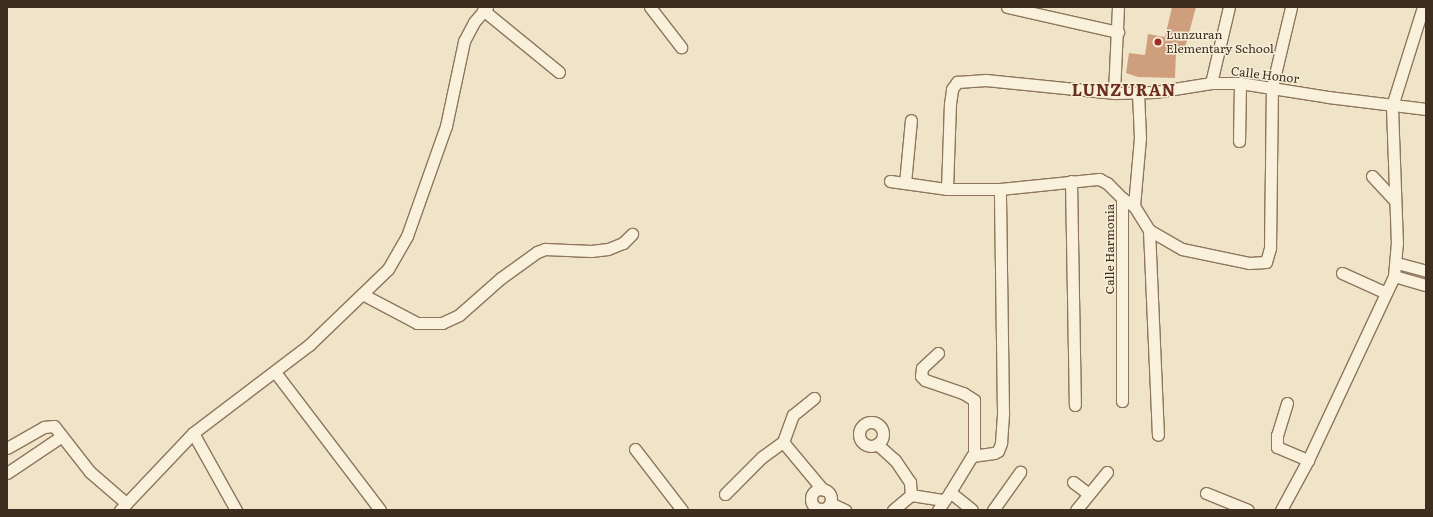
<!DOCTYPE html>
<style>
body{margin:0}
#map{position:relative;width:1433px;height:517px;overflow:hidden;background:#f0e4c8;font-family:Literata,serif}
div>[style]{position:absolute}
[style*='--x']{left:calc(var(--x)*1px);top:calc(var(--y)*1px);width:calc(var(--w)*1px);rotate:calc(var(--a)*1deg)}
.building>*{inset:0;background:#cf9f7d}
.roads{filter:drop-shadow(1px 0 #8d765c) drop-shadow(-1px 0 #8d765c) drop-shadow(0 1px #8d765c) drop-shadow(0 -1px #8d765c)}
.minor>*{height:11px;margin:-5.5px;padding:0 5.5px;transform-origin:5.5px;border-radius:5.5px;background:#faf1dc}
.minor>.ring{margin:-5.5px;padding:0;box-sizing:content-box;background:none;border:11px solid #faf1dc;border-radius:50%}
.dots>*{width:11px;height:11px;translate:-50% -50%;box-sizing:border-box;border:2px solid #f7eed8;border-radius:50%}
span{translate:-50% -50%;white-space:nowrap;text-align:center;line-height:1.15;-webkit-text-stroke:3px #f7eed8;paint-order:stroke}
.poi-label{font-size:12px;color:#3d2e20}
.left{translate:0 -50%;text-align:left}
.street-label{font-size:12px;color:#3d2e20}
.district-label{font-size:16px;color:#6b2e1e;font-weight:700;letter-spacing:1px}
.frame{position:absolute;inset:0;border:8px solid #3d2e20;pointer-events:none}
</style>
<div id="map">
<div class="building">
<div style="clip-path:polygon(1172px 7px,1196px 7px,1183px 55px,1176px 53px,1175px 78px,1138px 77px,1126px 73px,1129px 53px,1145px 55px,1148px 34px,1165px 37px)"></div>
</div>
<div class="roads">
<div class="minor">
<div style="--x:650;--y:7;--w:51;--a:52.2"></div>
<div style="--x:1007;--y:7;--w:114;--a:12.7"></div>
<div style="--x:1118;--y:7;--w:86;--a:92.7"></div>
<div style="--x:1114;--y:93;--w:41;--a:-1.4"></div>
<div style="--x:1155;--y:92;--w:57;--a:-9.1"></div>
<div style="--x:1211;--y:83;--w:29;--a:0"></div>
<div style="--x:1240;--y:83;--w:89;--a:9"></div>
<div style="--x:1328;--y:97;--w:99;--a:7"></div>
<div style="--x:483;--y:10;--w:98;--a:39.2"></div>
<div style="--x:1211;--y:83;--w:78;--a:-76.7"></div>
<div style="--x:1239;--y:141;--w:58;--a:-89"></div>
<div style="--x:1372;--y:176;--w:33;--a:47"></div>
<div style="--x:890;--y:181;--w:58;--a:8"></div>
<div style="--x:947;--y:189;--w:53;--a:0"></div>
<div style="--x:1000;--y:189;--w:100;--a:-5.8"></div>
<div style="--x:1099;--y:179;--w:9;--a:27"></div>
<div style="--x:1107;--y:183;--w:21;--a:45"></div>
<div style="--x:1071;--y:181;--w:224;--a:89"></div>
<div style="--x:905;--y:183;--w:63;--a:-84.6"></div>
<div style="--x:947;--y:189;--w:85;--a:-88"></div>
<div style="--x:950;--y:104;--w:15;--a:-82"></div>
<div style="--x:952;--y:89;--w:9;--a:-54"></div>
<div style="--x:957;--y:82;--w:29;--a:-4"></div>
<div style="--x:986;--y:80;--w:129;--a:5.8"></div>
<div style="--x:1134;--y:206;--w:28;--a:58"></div>
<div style="--x:1149;--y:230;--w:205;--a:87.5"></div>
<div style="--x:1149;--y:230;--w:38;--a:30"></div>
<div style="--x:1182;--y:249;--w:68;--a:11.8"></div>
<div style="--x:1249;--y:263;--w:17;--a:-3"></div>
<div style="--x:1266;--y:262;--w:15;--a:-74"></div>
<div style="--x:1270;--y:248;--w:161;--a:-89.3"></div>
<div style="--x:1272;--y:87;--w:82;--a:-76.6"></div>
<div style="--x:1397;--y:263;--w:30;--a:15"></div>
<div style="--x:1342;--y:273;--w:48;--a:24.4"></div>
<div style="--x:1394;--y:276;--w:33;--a:16"></div>
<div style="--x:362;--y:294;--w:62;--a:27.8"></div>
<div style="--x:417;--y:323;--w:25;--a:0"></div>
<div style="--x:442;--y:323;--w:19;--a:-25"></div>
<div style="--x:459;--y:315;--w:56;--a:-41.4"></div>
<div style="--x:501;--y:278;--w:44;--a:-35.8"></div>
<div style="--x:537;--y:252;--w:9;--a:-21"></div>
<div style="--x:545;--y:249;--w:46;--a:2.5"></div>
<div style="--x:591;--y:251;--w:17;--a:-7"></div>
<div style="--x:608;--y:249;--w:16;--a:-22"></div>
<div style="--x:623;--y:243;--w:13;--a:-45"></div>
<div style="--x:938;--y:353;--w:22;--a:137"></div>
<div style="--x:922;--y:368;--w:8;--a:97"></div>
<div style="--x:921;--y:376;--w:6;--a:45"></div>
<div style="--x:925;--y:380;--w:40;--a:18.9"></div>
<div style="--x:963;--y:393;--w:13;--a:32"></div>
<div style="--x:974;--y:400;--w:54;--a:90"></div>
<div style="--x:275;--y:372;--w:173;--a:52.7"></div>
<div style="--x:1122;--y:401;--w:203;--a:-90"></div>
<div style="--x:1122;--y:198;--w:14;--a:34"></div>
<div style="--x:1134;--y:206;--w:68;--a:-85"></div>
<div style="--x:1140;--y:138;--w:45;--a:-92.5"></div>
<div style="--x:1287;--y:403;--w:34;--a:107"></div>
<div style="--x:1277;--y:435;--w:12;--a:90"></div>
<div style="--x:1277;--y:447;--w:34;--a:23"></div>
<div class="ring" style="left:859px;top:422px;width:13px;height:13px"></div>
<div style="--x:193;--y:433;--w:88;--a:60.8"></div>
<div style="--x:783;--y:442;--w:62;--a:50.2"></div>
<div style="--x:877;--y:444;--w:24;--a:42"></div>
<div style="--x:895;--y:460;--w:27;--a:56"></div>
<div style="--x:910;--y:482;--w:13;--a:86"></div>
<div style="--x:7;--y:448;--w:43;--a:-29.6"></div>
<div style="--x:44;--y:427;--w:10;--a:-6"></div>
<div style="--x:54;--y:426;--w:58;--a:52"></div>
<div style="--x:90;--y:472;--w:48;--a:40.7"></div>
<div style="--x:635;--y:449;--w:77;--a:52.4"></div>
<div style="--x:7;--y:473;--w:66;--a:-33.9"></div>
<div style="--x:1073;--y:482;--w:20;--a:37"></div>
<div class="ring" style="left:811px;top:489px;width:9px;height:9px"></div>
<div style="--x:950;--y:492;--w:42;--a:-58.6"></div>
<div style="--x:972;--y:456;--w:22;--a:-8"></div>
<div style="--x:994;--y:453;--w:4;--a:-27"></div>
<div style="--x:998;--y:451;--w:9;--a:-69"></div>
<div style="--x:1001;--y:443;--w:31;--a:-86"></div>
<div style="--x:1003;--y:412;--w:223;--a:-90.8"></div>
<div style="--x:1206;--y:493;--w:45;--a:22"></div>
<div style="--x:725;--y:494;--w:52;--a:-45"></div>
<div style="--x:762;--y:457;--w:26;--a:-36"></div>
<div style="--x:783;--y:442;--w:29;--a:-70"></div>
<div style="--x:793;--y:415;--w:27;--a:-39"></div>
<div style="--x:830;--y:503;--w:17;--a:25"></div>
<div style="--x:120;--y:510;--w:106;--a:-46.5"></div>
<div style="--x:193;--y:433;--w:146;--a:-37.2"></div>
<div style="--x:309;--y:345;--w:110;--a:-43.9"></div>
<div style="--x:388;--y:269;--w:38;--a:-60"></div>
<div style="--x:407;--y:236;--w:117;--a:-70.5"></div>
<div style="--x:446;--y:126;--w:87;--a:-78"></div>
<div style="--x:464;--y:41;--w:21;--a:-62"></div>
<div style="--x:474;--y:22;--w:20;--a:-49"></div>
<div style="--x:893;--y:510;--w:23;--a:-40"></div>
<div style="--x:911;--y:495;--w:33;--a:9"></div>
<div style="--x:938;--y:510;--w:22;--a:-56"></div>
<div style="--x:950;--y:492;--w:28;--a:39"></div>
<div style="--x:993;--y:510;--w:47;--a:-54.6"></div>
<div style="--x:1076;--y:510;--w:49;--a:-50.8"></div>
<div style="--x:1281;--y:510;--w:57;--a:-61.6"></div>
<div style="--x:1308;--y:460;--w:203;--a:-64.9"></div>
<div style="--x:1394;--y:276;--w:32;--a:-85"></div>
<div style="--x:1397;--y:244;--w:138;--a:-92.1"></div>
<div style="--x:1392;--y:106;--w:104;--a:-72.6"></div>
</div>
</div>
<div class="dots">
<div style="left:1158px;top:42px;background:#9e2a2b"></div>
</div>
<div class="poi-label">
<span class="left" style="left:1166px;top:42px">Lunzuran<br>Elementary School</span>
</div>
<div class="street-label">
<span style="left:1265px;top:75px;rotate:7deg">Calle Honor</span>
<span style="left:1110px;top:249px;rotate:-90deg">Calle Harmonia</span>
</div>
<div class="district-label">
<span style="left:1124px;top:89px">LUNZURAN</span>
</div>
<div class="frame"></div>
</div>
